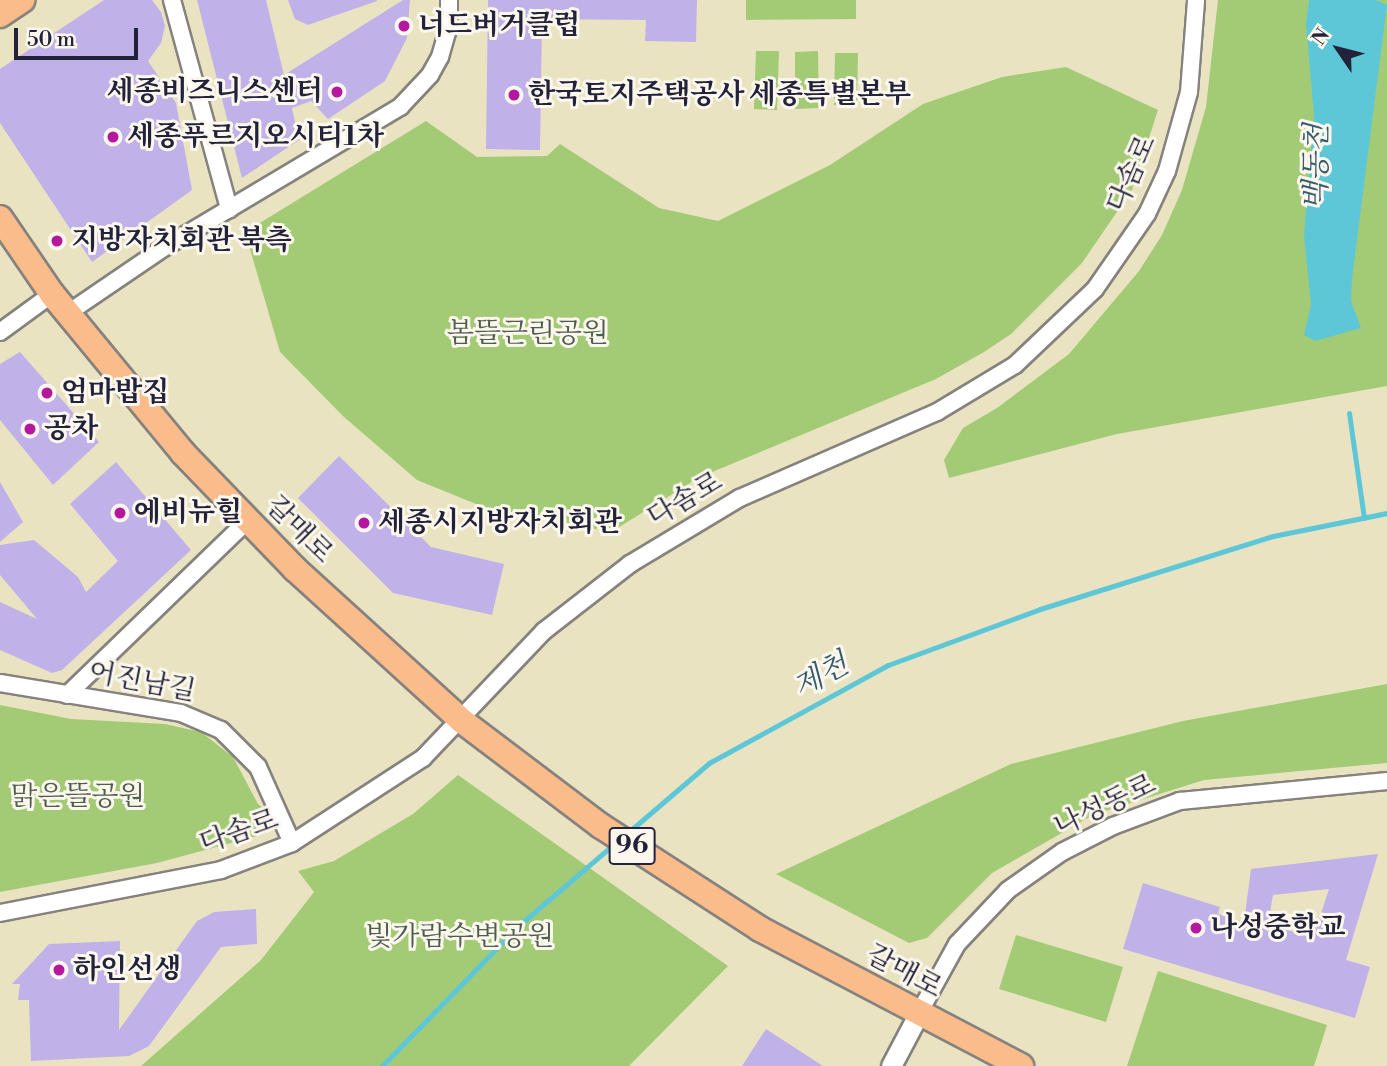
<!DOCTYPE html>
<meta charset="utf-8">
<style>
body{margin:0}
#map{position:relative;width:1387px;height:1066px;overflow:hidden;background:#eae3c2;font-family:"Libre Bodoni","Noto Serif KR",serif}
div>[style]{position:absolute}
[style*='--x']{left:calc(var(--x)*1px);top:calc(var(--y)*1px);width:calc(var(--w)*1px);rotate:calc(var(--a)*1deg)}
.green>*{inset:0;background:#a3cb76}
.water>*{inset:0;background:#5dc7d8}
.stream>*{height:5px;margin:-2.5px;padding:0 2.5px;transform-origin:2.5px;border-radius:2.5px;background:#5dc7d8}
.building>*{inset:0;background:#c1b1e9}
.roads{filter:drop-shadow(2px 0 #86827e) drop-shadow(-2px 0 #86827e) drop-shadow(0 2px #86827e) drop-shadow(0 -2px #86827e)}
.minor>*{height:16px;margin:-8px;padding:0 8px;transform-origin:8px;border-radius:8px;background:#fff}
.tertiary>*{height:19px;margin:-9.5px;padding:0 9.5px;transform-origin:9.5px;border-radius:9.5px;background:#fff}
.primary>*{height:24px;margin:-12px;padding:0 12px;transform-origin:12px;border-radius:12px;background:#f9bc8a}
.dots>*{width:19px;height:19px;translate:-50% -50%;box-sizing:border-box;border:4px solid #fbf7ec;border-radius:50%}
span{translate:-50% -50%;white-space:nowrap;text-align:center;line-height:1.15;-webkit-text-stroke:6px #fbf7ec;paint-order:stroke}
.shield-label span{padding:2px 5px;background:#fbf7ec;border:2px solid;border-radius:5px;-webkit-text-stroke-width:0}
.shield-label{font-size:26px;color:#22223b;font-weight:700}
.poi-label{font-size:28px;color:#22223b;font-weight:700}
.left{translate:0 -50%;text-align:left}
.right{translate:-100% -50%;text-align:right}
.street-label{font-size:28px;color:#22223b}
.park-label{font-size:28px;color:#4f5d50}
.water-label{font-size:30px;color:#375c72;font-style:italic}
.north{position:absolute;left:1303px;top:14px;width:70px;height:70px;-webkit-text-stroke:5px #fbf7ec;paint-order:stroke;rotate:305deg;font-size:19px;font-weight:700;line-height:28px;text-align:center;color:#22223b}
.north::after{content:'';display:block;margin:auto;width:24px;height:32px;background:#22223b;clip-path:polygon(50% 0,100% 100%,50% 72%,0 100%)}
.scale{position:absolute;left:14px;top:28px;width:124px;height:32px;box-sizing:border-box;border:4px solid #22223b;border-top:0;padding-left:9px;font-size:21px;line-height:24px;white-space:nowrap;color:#22223b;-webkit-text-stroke:5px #fbf7ec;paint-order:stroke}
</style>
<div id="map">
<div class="green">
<div style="clip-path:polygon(746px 0,856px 0,856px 19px,746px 20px)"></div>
<div style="clip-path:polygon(1218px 0,1387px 0,1387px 386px,1117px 434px,949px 478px,944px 460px,963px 428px,997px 408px,1069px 354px,1139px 271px,1162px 235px,1182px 190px,1206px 107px)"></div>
<div style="clip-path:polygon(756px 51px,779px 51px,777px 110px,754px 109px)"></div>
<div style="clip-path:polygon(818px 51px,819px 108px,795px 109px,795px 52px)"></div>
<div style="clip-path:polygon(835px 53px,858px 53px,857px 106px,834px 105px)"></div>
<div style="clip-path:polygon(1066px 67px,1158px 110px,1132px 190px,1082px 263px,1011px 334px,984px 352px,936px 379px,700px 477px,611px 532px,481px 506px,417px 480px,344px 417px,280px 352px,245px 232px,426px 121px,477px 157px,547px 156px,560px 144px,659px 208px,718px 221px,830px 165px,923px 104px,1002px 77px)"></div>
<div style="clip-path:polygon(1387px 684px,1387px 763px,1204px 780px,1093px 815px,992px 873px,927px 938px,909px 943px,776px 874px,1011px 764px,1183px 721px)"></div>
<div style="clip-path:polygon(0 705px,71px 719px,165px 724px,201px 732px,233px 757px,258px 804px,266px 810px,257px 836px,157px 863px,0 892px)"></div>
<div style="clip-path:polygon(458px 775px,728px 966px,629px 1066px,141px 1066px,261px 960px,314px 892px,298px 871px,334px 861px,413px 814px)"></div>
<div style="clip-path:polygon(1016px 935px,1123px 967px,1106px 1022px,999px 989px)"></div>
<div style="clip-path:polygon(1158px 971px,1327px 1025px,1314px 1066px,1127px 1066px)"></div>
</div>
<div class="water">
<div style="clip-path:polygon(1309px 0,1376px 0,1387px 5px,1352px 279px,1351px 301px,1361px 328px,1315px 341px,1304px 335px,1311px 305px,1304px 235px,1314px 116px,1306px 24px)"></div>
</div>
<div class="stream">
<div style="--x:1349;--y:413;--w:106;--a:81.9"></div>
<div style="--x:625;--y:835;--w:111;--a:-40.6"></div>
<div style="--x:709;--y:763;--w:204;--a:-28.7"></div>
<div style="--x:888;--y:665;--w:162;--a:-20.2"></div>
<div style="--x:1040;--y:609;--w:244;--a:-17.4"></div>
<div style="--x:1273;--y:536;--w:116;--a:-11.4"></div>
<div style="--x:382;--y:1066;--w:194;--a:-45.8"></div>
<div style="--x:517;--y:927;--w:129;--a:-40.6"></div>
</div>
<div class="building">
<div style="clip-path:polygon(104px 0,152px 0,161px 12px,165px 26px,161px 43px,148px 61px,176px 103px,192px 190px,92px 262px,0 123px,0 69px)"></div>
<div style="clip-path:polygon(197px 0,266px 0,284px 75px,403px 0,410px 0,407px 38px,385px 81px,328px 119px,311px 101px,292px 108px,299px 140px,242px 178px)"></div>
<div style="clip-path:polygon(288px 0,377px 0,377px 1px,308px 25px,295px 19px)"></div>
<div style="clip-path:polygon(488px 0,697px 0,696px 42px,645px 41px,646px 20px,542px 19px,540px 150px,486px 149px)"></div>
<div style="clip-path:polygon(20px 352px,99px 442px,53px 485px,0 420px,0 364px)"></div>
<div style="clip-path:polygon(339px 456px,431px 547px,504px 564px,492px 615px,393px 593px,298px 498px)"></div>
<div style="clip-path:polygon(116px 462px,191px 550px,62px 670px,52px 673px,0 650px,0 602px,37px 619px,0 575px,0 545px,34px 540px,78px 577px,86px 592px,118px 561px,70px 504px)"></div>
<div style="clip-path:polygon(0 482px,23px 522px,0 542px)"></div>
<div style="clip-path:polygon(evenodd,1378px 854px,1346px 960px,1370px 967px,1355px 1018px,1123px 949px,1143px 883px,1220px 907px,1218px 914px,1244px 922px,1251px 869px,1378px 854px,1329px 889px,1313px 938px,1268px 924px,1273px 895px,1329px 889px)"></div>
<div style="clip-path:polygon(256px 909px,257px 944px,221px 947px,149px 1046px,129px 1056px,31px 1061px,29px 1000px,18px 1000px,20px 984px,12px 984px,49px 944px,120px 941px,119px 1030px,197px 921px,214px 912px)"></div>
<div style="clip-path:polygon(766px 1029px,823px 1066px,742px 1066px)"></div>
</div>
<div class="roads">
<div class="minor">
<div style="--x:172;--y:0;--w:217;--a:74.7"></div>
<div style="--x:68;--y:313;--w:117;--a:-34.2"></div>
<div style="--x:165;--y:247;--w:274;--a:-30.8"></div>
<div style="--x:400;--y:107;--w:44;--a:-46.8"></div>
<div style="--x:430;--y:75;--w:21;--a:-61"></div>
<div style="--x:440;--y:57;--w:32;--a:-74"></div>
<div style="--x:449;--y:26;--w:26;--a:-90"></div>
<div style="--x:0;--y:332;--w:64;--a:-36.2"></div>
<div style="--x:0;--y:683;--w:183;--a:9.4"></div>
<div style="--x:181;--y:713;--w:43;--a:23"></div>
<div style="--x:221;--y:730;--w:52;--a:45"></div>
<div style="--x:258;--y:767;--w:83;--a:65.9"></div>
<div style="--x:67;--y:695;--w:250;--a:-44"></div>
<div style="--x:0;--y:913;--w:225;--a:-11"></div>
<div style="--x:221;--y:870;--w:76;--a:-20.8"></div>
<div style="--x:292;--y:843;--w:156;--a:-33"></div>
<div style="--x:423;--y:758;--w:175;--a:-46.4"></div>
<div style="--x:544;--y:631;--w:109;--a:-37.9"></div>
<div style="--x:630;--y:564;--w:128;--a:-31"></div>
<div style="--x:740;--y:498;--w:215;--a:-23.6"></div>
<div style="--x:937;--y:412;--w:91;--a:-31.1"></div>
<div style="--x:1015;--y:365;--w:110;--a:-43.5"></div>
<div style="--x:1095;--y:289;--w:91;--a:-55.3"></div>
<div style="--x:1147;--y:214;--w:47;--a:-65.1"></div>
<div style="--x:1167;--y:171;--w:82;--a:-74.4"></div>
<div style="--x:1189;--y:92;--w:92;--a:-85.6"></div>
<div style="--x:919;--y:1013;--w:79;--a:-61.2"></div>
<div style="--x:957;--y:944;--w:74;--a:-46.6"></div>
<div style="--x:1008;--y:890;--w:66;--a:-35.1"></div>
<div style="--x:1062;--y:852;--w:57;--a:-27"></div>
<div style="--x:1113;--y:826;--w:72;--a:-20.5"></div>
<div style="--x:1180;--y:801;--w:208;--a:-5.5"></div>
</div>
<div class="tertiary">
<div style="--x:891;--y:1066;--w:60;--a:-62.2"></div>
</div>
<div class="primary">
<div style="--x:0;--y:15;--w:27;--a:-34"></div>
<div style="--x:0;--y:218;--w:92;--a:55.6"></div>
<div style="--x:52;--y:294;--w:206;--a:50.5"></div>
<div style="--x:183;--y:453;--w:161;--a:46"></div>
<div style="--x:295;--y:569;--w:226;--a:42.3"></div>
<div style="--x:462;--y:721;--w:174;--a:37.1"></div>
<div style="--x:601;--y:826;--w:189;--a:32.9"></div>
<div style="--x:760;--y:929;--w:295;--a:27.7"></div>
</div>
</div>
<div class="dots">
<div style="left:404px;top:26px;background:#b5179e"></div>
<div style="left:337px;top:92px;background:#b5179e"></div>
<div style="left:514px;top:95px;background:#b5179e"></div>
<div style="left:113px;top:137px;background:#b5179e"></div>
<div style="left:57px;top:241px;background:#b5179e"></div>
<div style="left:47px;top:393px;background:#b5179e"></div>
<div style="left:30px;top:429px;background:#b5179e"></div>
<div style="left:120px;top:513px;background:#b5179e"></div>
<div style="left:364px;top:523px;background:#b5179e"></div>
<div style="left:1196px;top:928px;background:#b5179e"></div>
<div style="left:59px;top:970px;background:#b5179e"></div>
</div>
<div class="shield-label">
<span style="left:632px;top:846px">96</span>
</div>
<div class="poi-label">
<span class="left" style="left:418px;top:26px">너드버거클럽</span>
<span class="right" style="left:323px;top:92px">세종비즈니스센터</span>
<span class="left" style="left:528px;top:95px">한국토지주택공사 세종특별본부</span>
<span class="left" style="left:127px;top:137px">세종푸르지오시티1차</span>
<span class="left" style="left:71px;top:241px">지방자치회관 북측</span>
<span class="left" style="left:61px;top:393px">엄마밥집</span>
<span class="left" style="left:44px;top:429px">공차</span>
<span class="left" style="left:134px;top:513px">에비뉴힐</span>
<span class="left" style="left:378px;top:523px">세종시지방자치회관</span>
<span class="left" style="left:1210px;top:928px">나성중학교</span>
<span class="left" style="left:73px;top:970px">하인선생</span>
</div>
<div class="street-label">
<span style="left:1132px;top:174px;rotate:-66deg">다솜로</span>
<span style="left:685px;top:500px;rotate:-30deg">다솜로</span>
<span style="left:299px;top:530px;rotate:45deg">갈매로</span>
<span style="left:142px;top:682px;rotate:11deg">어진남길</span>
<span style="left:1105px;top:806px;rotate:-25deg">나성동로</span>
<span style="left:239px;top:832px;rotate:-19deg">다솜로</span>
<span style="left:904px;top:972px;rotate:28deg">갈매로</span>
</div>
<div class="park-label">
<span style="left:528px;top:334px">봄뜰근린공원</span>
<span style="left:78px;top:797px">맑은뜰공원</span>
<span style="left:460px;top:937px">빛가람수변공원</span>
</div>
<div class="water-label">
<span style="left:1317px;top:167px;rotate:-89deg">백동천</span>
<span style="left:821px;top:676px;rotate:-29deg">제천</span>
</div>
<div class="north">N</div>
<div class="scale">50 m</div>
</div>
